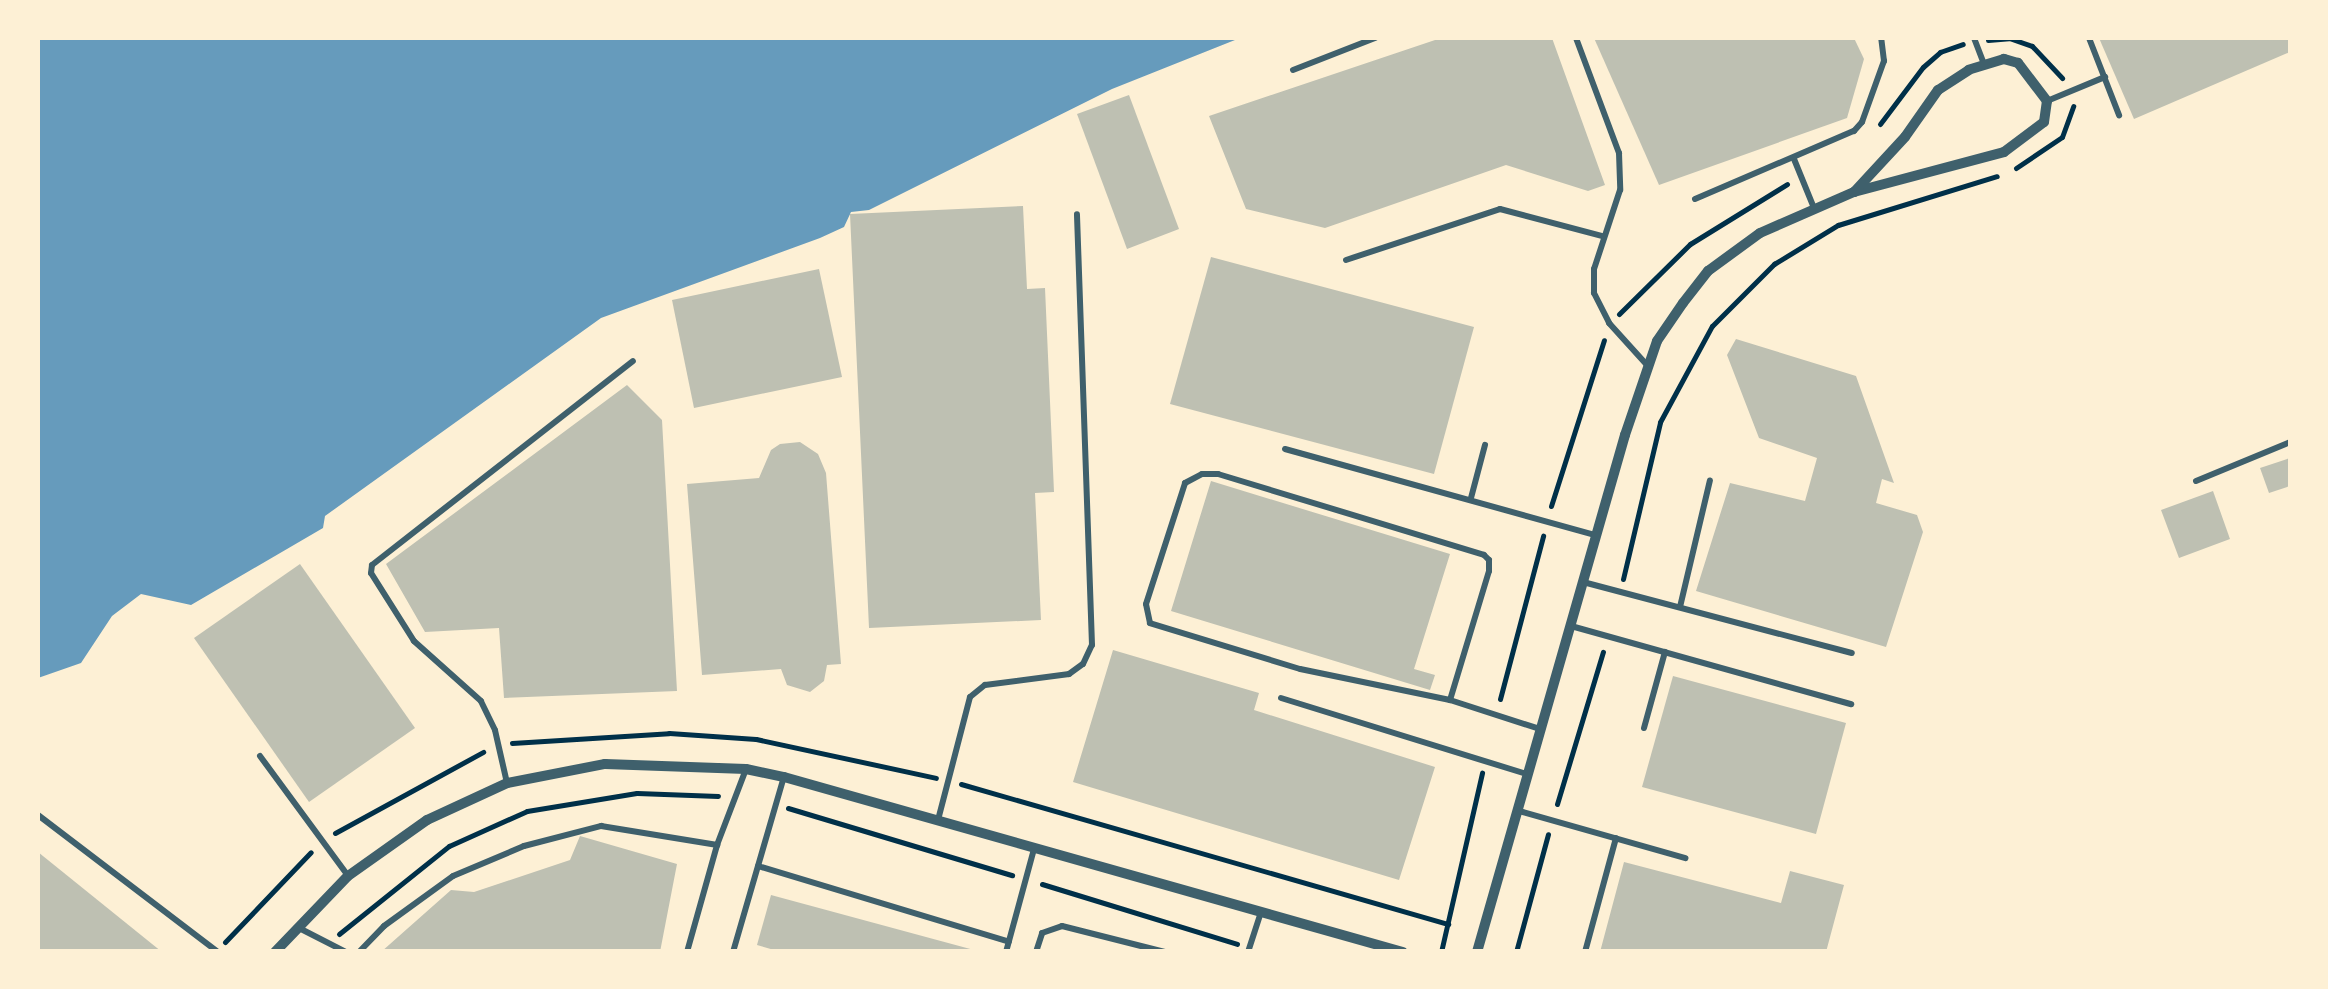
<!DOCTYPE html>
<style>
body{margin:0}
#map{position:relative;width:2328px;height:989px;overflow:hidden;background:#fdf0d5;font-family:Manrope,sans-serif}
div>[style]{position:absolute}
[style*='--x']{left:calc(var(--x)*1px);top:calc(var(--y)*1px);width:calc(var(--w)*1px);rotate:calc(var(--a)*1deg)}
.water>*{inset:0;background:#669bbc}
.building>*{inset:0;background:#bec0b2}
.path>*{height:5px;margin:-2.5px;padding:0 2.5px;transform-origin:2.5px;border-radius:2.5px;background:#003049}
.service>*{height:6px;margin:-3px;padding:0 3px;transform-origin:3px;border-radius:3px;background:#3f606c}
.minor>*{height:10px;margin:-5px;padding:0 5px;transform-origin:5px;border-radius:5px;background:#3f606c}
span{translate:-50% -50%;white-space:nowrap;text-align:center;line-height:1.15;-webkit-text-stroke:10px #fdf0d5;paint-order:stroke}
.frame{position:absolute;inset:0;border:40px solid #fdf0d5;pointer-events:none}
</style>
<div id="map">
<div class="water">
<div style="clip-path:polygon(38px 38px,1240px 38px,1112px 89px,869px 210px,851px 212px,844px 227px,820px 238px,601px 318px,325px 516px,323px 528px,191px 605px,141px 594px,112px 616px,81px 663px,38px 678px)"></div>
</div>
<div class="building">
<div style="clip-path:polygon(1441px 38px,1552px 38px,1605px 185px,1588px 191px,1506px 165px,1325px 228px,1246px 209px,1209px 116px)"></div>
<div style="clip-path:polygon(1594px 38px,1854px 38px,1864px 59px,1847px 118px,1659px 185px)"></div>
<div style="clip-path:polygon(2099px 38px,2290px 38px,2290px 52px,2134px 119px)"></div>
<div style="clip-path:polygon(1129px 95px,1179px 229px,1127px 249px,1077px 114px)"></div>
<div style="clip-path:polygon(1023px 206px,1027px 289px,1045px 288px,1054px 492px,1035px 493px,1041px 620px,869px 628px,850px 214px)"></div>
<div style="clip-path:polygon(1211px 257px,1474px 327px,1434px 474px,1170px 404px)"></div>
<div style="clip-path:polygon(819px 269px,842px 377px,694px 408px,672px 300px)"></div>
<div style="clip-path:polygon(1736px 339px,1856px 376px,1894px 483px,1882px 479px,1876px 503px,1917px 515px,1923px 532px,1886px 647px,1696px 591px,1730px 483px,1805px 501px,1817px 458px,1759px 438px,1727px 355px)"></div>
<div style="clip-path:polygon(627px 385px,662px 420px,677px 691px,504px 698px,499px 628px,425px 632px,386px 564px)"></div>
<div style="clip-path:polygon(800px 442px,818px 454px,826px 473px,841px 664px,827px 665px,824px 681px,810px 692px,787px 685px,781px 669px,702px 675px,687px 484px,759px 478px,771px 450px,780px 444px)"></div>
<div style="clip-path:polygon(2290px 458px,2290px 486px,2269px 493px,2260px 468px)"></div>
<div style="clip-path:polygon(1211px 481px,1450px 554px,1414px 669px,1435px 675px,1430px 690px,1171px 611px)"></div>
<div style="clip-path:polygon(2213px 491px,2230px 539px,2179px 558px,2161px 510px)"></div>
<div style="clip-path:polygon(300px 564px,415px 728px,309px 802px,194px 638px)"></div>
<div style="clip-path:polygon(1113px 650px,1259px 693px,1254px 710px,1435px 767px,1399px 880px,1073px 782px)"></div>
<div style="clip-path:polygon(1673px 676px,1846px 723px,1816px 834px,1642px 787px)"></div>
<div style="clip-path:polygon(580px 836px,677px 864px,660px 952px,381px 952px,451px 890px,474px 892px,570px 860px)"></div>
<div style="clip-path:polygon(38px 852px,162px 952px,38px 952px)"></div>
<div style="clip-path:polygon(1624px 862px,1781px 903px,1790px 871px,1844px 885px,1826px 952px,1600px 952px)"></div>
<div style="clip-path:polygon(771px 895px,974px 950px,974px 952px,781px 952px,757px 945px)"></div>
</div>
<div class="path">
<div style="--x:1988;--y:40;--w:21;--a:-5"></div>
<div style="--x:2009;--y:38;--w:24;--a:19"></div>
<div style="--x:2032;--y:46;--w:44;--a:46.8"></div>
<div style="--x:1880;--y:124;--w:71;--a:-53"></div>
<div style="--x:1923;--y:67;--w:23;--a:-41"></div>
<div style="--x:1940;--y:52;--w:24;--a:-19"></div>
<div style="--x:2016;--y:168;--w:55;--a:-34"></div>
<div style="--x:2062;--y:137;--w:33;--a:-70"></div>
<div style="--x:1619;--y:314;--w:100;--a:-44.6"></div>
<div style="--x:1690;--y:244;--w:114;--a:-31.7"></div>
<div style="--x:1551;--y:506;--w:174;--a:-72.3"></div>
<div style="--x:1623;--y:579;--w:161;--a:-76.7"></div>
<div style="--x:1660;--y:422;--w:109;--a:-61.6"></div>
<div style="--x:1712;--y:326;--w:88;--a:-45"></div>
<div style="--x:1774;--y:264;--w:75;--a:-31.4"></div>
<div style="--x:1838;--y:225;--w:166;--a:-17.1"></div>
<div style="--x:1500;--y:699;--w:169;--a:-75.2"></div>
<div style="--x:512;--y:743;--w:157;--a:-3.6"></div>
<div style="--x:669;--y:733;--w:87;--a:3.9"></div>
<div style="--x:756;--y:739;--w:184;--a:12.2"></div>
<div style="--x:961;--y:784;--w:507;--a:16.04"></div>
<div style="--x:1557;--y:804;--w:159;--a:-73.2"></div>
<div style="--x:788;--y:808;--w:234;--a:16.7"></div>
<div style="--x:335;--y:833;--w:169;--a:-28.7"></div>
<div style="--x:1042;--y:884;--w:204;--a:17.1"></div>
<div style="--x:339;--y:934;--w:141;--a:-38.7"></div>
<div style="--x:449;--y:846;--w:85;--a:-24.2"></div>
<div style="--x:527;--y:811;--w:111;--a:-9.3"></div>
<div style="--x:637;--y:793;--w:81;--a:2.1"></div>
<div style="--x:225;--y:942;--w:124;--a:-46.3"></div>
<div style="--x:1441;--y:952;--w:184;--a:-77.1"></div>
<div style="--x:1516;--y:952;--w:122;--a:-74.8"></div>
</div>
<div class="service">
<div style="--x:1576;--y:38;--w:123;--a:69.5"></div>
<div style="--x:1619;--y:153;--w:37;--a:88"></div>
<div style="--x:1620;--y:190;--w:83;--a:108.2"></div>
<div style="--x:1594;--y:269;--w:24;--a:90"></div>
<div style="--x:1594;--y:293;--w:34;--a:63"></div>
<div style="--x:1609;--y:323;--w:57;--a:47.9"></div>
<div style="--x:1974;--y:38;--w:28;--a:69"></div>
<div style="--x:2089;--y:38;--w:83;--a:68.7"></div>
<div style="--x:1293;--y:70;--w:88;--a:-21.3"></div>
<div style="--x:2047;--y:101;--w:63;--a:-22.5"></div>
<div style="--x:1794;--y:159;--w:53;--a:67.8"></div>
<div style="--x:1695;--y:199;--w:173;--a:-23.2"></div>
<div style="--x:1854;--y:131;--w:12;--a:-48"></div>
<div style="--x:1862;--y:122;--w:65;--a:-70.2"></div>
<div style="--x:1884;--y:61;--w:23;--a:-97"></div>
<div style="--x:1346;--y:260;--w:162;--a:-18.3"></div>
<div style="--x:1500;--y:209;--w:106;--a:14.8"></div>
<div style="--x:1285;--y:449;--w:322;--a:15.5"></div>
<div style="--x:2196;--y:481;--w:102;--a:-22.5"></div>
<div style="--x:1471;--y:498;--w:55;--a:-75.2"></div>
<div style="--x:1583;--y:582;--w:278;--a:14.8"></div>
<div style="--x:1680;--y:607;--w:130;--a:-76.7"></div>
<div style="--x:1571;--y:626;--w:291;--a:15.6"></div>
<div style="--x:1281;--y:698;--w:257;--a:17.2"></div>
<div style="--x:1450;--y:700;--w:153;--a:-168.3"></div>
<div style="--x:1300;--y:669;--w:157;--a:-163"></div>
<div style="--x:1150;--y:623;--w:19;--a:-102"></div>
<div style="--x:1146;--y:604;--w:127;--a:-72.1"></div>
<div style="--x:1185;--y:483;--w:19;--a:-28"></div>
<div style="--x:1202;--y:474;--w:16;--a:0"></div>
<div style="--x:1218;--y:474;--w:278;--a:16.9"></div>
<div style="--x:1484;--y:555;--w:7;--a:45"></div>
<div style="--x:1489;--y:560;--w:11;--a:90"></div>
<div style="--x:1489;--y:571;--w:135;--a:106.8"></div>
<div style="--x:1450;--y:700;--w:95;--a:17.9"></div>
<div style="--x:1644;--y:728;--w:79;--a:-74.6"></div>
<div style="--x:260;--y:756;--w:149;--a:53.7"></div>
<div style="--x:507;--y:783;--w:54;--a:-102.8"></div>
<div style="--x:495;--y:730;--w:32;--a:-116"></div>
<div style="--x:481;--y:701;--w:90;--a:-138.2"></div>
<div style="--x:414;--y:641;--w:80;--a:-122.3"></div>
<div style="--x:371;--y:573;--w:8;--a:-83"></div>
<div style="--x:372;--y:565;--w:331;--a:-38"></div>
<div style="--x:1519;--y:811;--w:173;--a:15.8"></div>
<div style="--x:38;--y:815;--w:226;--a:37.3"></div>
<div style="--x:938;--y:820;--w:127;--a:-75.4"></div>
<div style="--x:970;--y:697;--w:19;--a:-39"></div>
<div style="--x:985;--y:685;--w:85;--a:-7.5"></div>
<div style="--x:1069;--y:674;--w:17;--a:-36"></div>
<div style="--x:1083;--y:664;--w:21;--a:-65"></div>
<div style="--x:1092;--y:645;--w:431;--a:-92"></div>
<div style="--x:758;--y:866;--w:262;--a:16.8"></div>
<div style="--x:299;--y:928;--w:53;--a:27.1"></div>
<div style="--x:359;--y:952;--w:36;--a:-46"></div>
<div style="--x:384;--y:926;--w:85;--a:-35.9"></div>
<div style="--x:453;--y:876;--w:77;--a:-22.9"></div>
<div style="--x:524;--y:846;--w:80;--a:-14.6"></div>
<div style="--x:601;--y:826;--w:118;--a:9.3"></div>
<div style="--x:717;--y:845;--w:81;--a:-69.1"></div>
<div style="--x:687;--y:952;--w:111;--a:-74.3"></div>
<div style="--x:733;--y:952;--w:182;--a:-73.8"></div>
<div style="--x:1006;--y:952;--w:107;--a:-74.8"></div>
<div style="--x:1036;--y:952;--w:20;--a:-72"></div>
<div style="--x:1042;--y:933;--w:21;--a:-19"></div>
<div style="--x:1062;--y:926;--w:106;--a:14.2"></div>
<div style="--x:1248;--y:952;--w:42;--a:-72"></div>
<div style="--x:1585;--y:952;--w:118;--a:-74.8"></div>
</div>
<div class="minor">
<div style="--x:275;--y:952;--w:105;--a:-46.2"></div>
<div style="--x:348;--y:876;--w:97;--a:-35.3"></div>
<div style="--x:427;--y:820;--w:88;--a:-24.8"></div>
<div style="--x:507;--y:783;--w:100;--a:-11"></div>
<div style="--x:605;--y:764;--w:141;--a:2"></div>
<div style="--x:746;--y:769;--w:39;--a:12"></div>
<div style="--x:784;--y:777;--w:643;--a:15.79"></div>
<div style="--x:1477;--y:952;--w:538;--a:-74.03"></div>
<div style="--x:1625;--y:435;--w:99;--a:-71.2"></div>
<div style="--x:1657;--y:341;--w:46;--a:-55.6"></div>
<div style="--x:1683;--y:303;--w:41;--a:-52"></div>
<div style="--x:1708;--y:271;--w:64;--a:-36.2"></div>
<div style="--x:1760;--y:233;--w:103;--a:-23.6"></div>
<div style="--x:1854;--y:192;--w:155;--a:-14.9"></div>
<div style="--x:2004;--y:152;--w:50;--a:-36.9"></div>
<div style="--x:2044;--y:122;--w:21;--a:-82"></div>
<div style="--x:2047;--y:101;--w:48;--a:-127.3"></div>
<div style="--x:2018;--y:63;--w:15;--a:-164"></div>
<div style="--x:2004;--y:59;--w:37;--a:163"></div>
<div style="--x:1969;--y:70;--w:37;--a:147"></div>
<div style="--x:1938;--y:90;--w:57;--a:125.1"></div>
<div style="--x:1905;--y:137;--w:75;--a:132.8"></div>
</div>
<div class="frame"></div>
</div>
